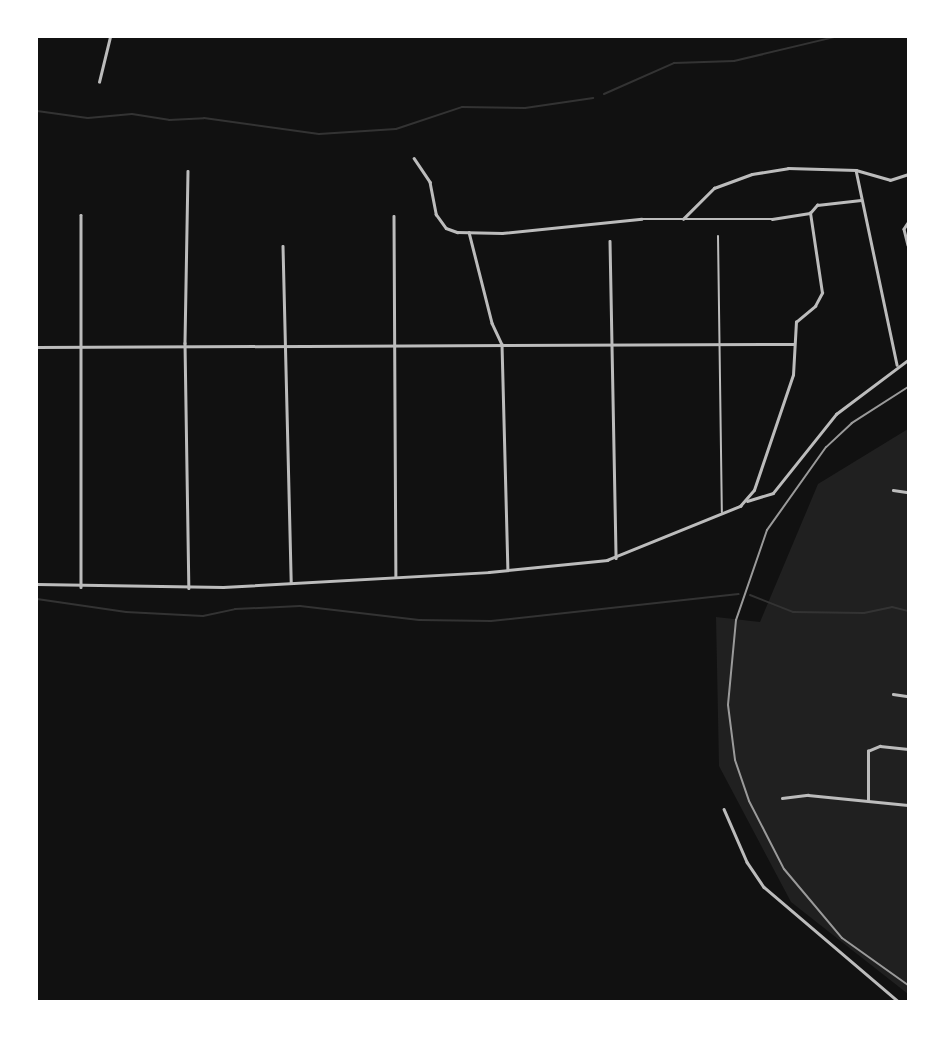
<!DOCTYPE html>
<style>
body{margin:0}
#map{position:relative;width:945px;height:1038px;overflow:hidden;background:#111;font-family:"Roboto Serif",serif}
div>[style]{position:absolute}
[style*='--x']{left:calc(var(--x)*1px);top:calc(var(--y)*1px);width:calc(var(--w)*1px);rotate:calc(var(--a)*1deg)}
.green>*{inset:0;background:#202020}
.stream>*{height:2px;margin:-1px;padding:0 1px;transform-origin:1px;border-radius:1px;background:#333}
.service>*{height:2px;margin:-1px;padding:0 1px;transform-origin:1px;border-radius:1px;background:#bcbcbc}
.minor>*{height:2.5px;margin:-1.25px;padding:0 1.25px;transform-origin:1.25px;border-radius:1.25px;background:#bcbcbc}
.rail>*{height:2px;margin:-1px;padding:0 1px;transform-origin:1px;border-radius:1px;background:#9a9a9a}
span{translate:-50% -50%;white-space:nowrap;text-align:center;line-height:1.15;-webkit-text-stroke:7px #fff;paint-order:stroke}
.frame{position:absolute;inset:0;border:38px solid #fff;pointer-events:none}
</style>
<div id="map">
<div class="green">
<div style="clip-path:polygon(908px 429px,908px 994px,791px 902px,719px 766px,716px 617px,760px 622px,818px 484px)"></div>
</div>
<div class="stream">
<div style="--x:604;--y:94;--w:77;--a:-23.9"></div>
<div style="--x:674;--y:63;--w:60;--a:-1.9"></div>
<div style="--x:734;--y:61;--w:104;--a:-13.4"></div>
<div style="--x:37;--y:111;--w:51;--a:7.8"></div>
<div style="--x:88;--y:118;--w:44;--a:-5.2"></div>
<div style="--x:132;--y:114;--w:37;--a:9"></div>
<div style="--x:169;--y:120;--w:35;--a:-3"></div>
<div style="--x:204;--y:118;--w:116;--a:7.9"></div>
<div style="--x:319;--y:134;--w:77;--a:-3.7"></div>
<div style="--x:396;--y:129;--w:70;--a:-18.4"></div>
<div style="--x:462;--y:107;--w:63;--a:0.9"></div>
<div style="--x:525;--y:108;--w:69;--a:-8.4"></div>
<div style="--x:750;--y:595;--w:46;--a:21.6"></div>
<div style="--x:793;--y:612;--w:71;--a:0.8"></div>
<div style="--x:864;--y:613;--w:29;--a:-12"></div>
<div style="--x:892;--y:607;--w:16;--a:14"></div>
<div style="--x:37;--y:599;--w:90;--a:8.3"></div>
<div style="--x:126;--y:612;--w:77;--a:3"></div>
<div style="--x:203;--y:616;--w:33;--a:-12"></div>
<div style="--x:235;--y:609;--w:65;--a:-2.6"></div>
<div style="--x:300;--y:606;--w:120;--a:6.7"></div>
<div style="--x:419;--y:620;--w:72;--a:0.8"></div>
<div style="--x:491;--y:621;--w:249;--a:-6.2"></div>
</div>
<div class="service">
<div style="--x:718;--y:236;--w:276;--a:89.2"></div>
</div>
<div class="minor">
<div style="--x:99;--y:82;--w:46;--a:-76.3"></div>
<div style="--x:414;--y:158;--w:29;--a:56"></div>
<div style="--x:430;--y:182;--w:33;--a:79"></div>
<div style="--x:436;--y:214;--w:17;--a:54"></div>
<div style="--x:446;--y:228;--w:12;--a:20"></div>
<div style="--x:457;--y:232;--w:45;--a:1.3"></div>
<div style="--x:502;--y:233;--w:140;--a:-5.8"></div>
<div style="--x:641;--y:219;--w:131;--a:0"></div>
<div style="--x:772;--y:219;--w:38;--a:-9"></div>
<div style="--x:810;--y:213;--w:11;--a:-49"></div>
<div style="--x:817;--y:205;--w:44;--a:-6.5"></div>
<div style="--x:856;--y:170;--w:199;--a:78.1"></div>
<div style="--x:188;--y:171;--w:172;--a:91"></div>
<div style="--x:185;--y:343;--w:245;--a:89.1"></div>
<div style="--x:81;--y:215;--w:372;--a:90"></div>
<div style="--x:394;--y:216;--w:361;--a:89.7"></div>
<div style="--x:683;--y:219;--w:44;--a:-45"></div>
<div style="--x:714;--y:188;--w:40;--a:-20.2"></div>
<div style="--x:752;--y:174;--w:36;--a:-9"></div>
<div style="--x:788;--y:168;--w:68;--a:1.7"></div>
<div style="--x:856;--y:170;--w:35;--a:16"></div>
<div style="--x:890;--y:180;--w:19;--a:-18"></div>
<div style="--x:908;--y:223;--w:7;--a:124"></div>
<div style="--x:904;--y:229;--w:16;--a:76"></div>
<div style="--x:469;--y:232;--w:94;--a:75.8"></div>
<div style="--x:492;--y:323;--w:23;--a:65"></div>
<div style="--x:502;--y:344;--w:225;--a:88.5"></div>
<div style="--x:610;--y:241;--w:317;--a:88.9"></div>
<div style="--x:283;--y:246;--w:337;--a:88.6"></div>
<div style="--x:37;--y:347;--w:756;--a:-0.23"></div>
<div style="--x:893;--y:490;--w:15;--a:8"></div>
<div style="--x:747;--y:501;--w:27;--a:-17"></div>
<div style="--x:773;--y:493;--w:101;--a:-51.4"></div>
<div style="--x:836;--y:414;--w:90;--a:-36.9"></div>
<div style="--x:37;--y:584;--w:186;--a:0.9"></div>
<div style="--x:223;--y:587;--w:266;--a:-3.2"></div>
<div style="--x:489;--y:572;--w:119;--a:-5.8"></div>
<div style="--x:607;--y:560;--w:144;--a:-22.1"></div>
<div style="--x:740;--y:506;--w:21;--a:-49"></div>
<div style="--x:754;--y:490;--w:121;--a:-71.3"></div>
<div style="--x:793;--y:375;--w:53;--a:-86.8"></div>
<div style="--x:796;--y:322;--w:25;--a:-40"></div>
<div style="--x:815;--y:306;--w:15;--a:-62"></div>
<div style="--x:822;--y:293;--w:81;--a:-98.5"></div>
<div style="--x:893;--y:694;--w:15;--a:8"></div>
<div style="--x:782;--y:798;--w:26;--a:-7"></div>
<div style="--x:808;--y:795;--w:100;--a:5.7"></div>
<div style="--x:868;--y:801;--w:50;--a:-90"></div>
<div style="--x:868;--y:751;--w:13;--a:-23"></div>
<div style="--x:880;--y:746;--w:28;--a:6"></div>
<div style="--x:724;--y:809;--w:58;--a:66.5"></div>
<div style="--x:747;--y:862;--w:30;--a:56"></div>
<div style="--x:764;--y:887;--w:176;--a:40.4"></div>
</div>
<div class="rail">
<div style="--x:908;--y:387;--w:67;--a:147.3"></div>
<div style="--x:852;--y:423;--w:35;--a:137"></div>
<div style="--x:826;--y:447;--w:102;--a:125.4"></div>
<div style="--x:767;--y:530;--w:95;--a:109"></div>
<div style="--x:736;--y:620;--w:85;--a:95.4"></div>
<div style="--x:728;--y:705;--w:55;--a:82.7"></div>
<div style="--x:735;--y:760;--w:43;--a:71.1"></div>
<div style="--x:749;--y:801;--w:76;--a:62.8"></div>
<div style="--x:784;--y:869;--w:90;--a:50"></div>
<div style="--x:842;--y:938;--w:81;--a:35.5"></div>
</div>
<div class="frame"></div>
</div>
